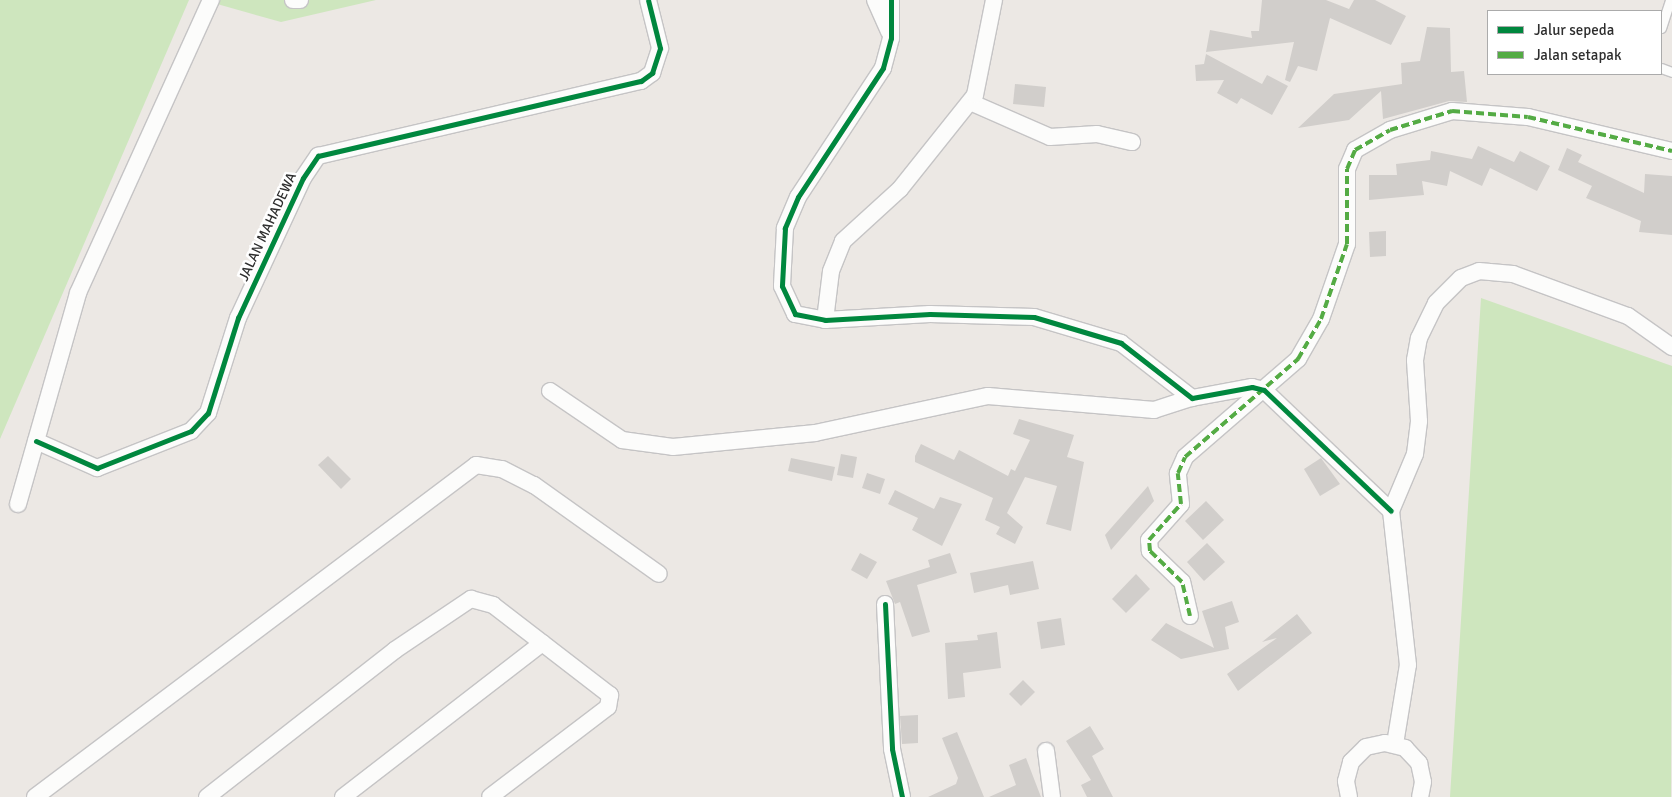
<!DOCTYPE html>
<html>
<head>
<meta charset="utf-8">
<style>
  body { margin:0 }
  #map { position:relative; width:1672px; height:797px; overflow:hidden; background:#ece8e4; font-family:Signika,sans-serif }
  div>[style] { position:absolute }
  .green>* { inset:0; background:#cee6be }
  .building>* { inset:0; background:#d1cecb }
  .roads { filter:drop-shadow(1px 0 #c5c4c5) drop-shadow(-1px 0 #c5c4c5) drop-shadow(0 1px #c5c4c5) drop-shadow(0 -1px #c5c4c5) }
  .lane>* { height:9px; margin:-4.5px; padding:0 4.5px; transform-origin:4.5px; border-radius:4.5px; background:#fcfcfb }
  .street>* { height:16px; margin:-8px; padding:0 8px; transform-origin:8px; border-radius:8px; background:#fcfcfb }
  .quiet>* { height:4px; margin-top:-2px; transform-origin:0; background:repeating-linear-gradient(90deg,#54ab44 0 8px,transparent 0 12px) }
  .cycleway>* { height:5px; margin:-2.5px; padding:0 2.5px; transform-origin:2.5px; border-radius:2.5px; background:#00873e }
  span { translate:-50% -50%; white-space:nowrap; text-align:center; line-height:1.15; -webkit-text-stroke:5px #fff; paint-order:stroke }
  .street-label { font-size:14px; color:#2e2e2e }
  .legend { position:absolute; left:1487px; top:10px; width:175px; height:65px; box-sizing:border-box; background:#fff; border:1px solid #ababab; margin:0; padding:6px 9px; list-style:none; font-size:15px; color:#2e2e2e }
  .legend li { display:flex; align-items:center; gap:10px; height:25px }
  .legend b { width:25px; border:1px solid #ababab }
</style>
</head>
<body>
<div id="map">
  <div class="green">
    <i style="clip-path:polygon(0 0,189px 0,0 439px)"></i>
    <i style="clip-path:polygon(203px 0,376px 0,281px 22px)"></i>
    <i style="clip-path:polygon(1481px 298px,1672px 366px,1671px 797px,1450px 797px)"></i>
  </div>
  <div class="building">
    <i style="clip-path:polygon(1262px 0,1326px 0,1349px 9px,1354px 0,1375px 0,1406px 16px,1391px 45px,1330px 18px,1317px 71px,1298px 66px,1290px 82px,1285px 80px,1294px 42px,1206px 52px,1210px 30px,1252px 38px,1251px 31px,1259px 31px)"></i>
    <i style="clip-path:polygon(1427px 27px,1450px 28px,1451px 72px,1464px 71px,1467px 102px,1449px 101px,1383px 119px,1381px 91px,1349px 120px,1298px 128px,1334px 94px,1402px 84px,1401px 63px,1420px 61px)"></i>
    <i style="clip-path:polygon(1206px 54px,1262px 84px,1267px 75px,1288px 86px,1272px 115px,1241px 98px,1237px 104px,1217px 93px,1224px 80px,1196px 81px,1195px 65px,1204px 64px)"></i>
    <i style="clip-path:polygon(1015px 84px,1046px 87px,1044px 107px,1013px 104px)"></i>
    <i style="clip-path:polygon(1478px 146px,1514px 162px,1520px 151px,1550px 166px,1537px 191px,1490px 168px,1482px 186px,1450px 171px,1447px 186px,1422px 181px,1424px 195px,1369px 200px,1369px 175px,1397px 175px,1396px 164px,1430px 160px,1431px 151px,1472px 159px)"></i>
    <i style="clip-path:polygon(1567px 148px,1582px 155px,1578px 162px,1644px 193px,1645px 174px,1672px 176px,1672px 235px,1639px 232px,1641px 221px,1586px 198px,1592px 186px,1558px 170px)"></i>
    <i style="clip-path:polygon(1386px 231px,1386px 256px,1370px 257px,1369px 232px)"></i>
    <i style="clip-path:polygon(1019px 419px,1074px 435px,1067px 457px,1084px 462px,1071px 531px,1046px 524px,1057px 486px,1025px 477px,1007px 513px,1023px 527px,1015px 544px,996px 534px,1000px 527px,985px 520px,993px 498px,915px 462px,915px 456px,921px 444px,954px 460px,959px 450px,1008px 476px,1011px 469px,1015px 471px,1030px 440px,1013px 434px)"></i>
    <i style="clip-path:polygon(841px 454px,857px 457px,853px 478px,837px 475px)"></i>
    <i style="clip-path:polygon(328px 456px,351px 479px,341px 489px,318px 465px)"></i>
    <i style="clip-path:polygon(791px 458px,835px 467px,832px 481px,788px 471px)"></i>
    <i style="clip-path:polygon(1321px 458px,1340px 484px,1320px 496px,1304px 469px)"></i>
    <i style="clip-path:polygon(867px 473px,885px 479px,880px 494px,862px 488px)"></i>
    <i style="clip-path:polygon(1148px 486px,1154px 501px,1111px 550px,1105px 535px)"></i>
    <i style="clip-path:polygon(895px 490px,934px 509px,940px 497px,962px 504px,942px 546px,912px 530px,918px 518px,888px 504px)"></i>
    <i style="clip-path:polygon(1206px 501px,1224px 520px,1203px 540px,1185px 521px)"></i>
    <i style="clip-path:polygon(1207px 543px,1225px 562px,1204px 581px,1187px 562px)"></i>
    <i style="clip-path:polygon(860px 553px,877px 562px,867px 579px,851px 570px)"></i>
    <i style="clip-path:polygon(950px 553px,957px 573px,917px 585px,930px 632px,912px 637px,900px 602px,895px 604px,886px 581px,930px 567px,928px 560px)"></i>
    <i style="clip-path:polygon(1033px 561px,1039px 589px,1010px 595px,1008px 585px,974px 593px,970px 573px)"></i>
    <i style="clip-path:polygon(1136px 574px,1150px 589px,1126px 613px,1112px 599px)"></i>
    <i style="clip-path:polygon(1232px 601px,1239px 622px,1225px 627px,1229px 649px,1181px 659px,1151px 640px,1166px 623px,1214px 648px,1202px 611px)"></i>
    <i style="clip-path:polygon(1297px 614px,1312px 633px,1238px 691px,1227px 674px,1277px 638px,1262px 642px)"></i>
    <i style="clip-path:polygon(1061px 618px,1065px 645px,1041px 649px,1037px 622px)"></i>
    <i style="clip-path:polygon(997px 632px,1001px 668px,963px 673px,965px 697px,948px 699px,945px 643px,978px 640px,977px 635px)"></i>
    <i style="clip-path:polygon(1023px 680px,1035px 692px,1021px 706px,1009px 694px)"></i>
    <i style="clip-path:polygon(918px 715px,918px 743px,902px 744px,900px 716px)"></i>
    <i style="clip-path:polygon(1090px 726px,1104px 749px,1092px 756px,1113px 797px,1087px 797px,1081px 785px,1091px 780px,1066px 741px)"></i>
    <i style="clip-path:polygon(957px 732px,984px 797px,928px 797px,956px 784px,958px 778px,942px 738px)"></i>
    <i style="clip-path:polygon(1026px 758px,1041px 797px,989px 797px,1016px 785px,1009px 765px)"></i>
  </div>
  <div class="roads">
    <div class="lane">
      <i style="left:1661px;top:28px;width:29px;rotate:-72deg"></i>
      <i style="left:1661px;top:68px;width:12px;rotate:20deg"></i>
    </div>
    <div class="street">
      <i style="left:293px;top:0;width:7px"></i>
      <i style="left:875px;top:0;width:35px;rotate:66deg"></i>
      <i style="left:891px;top:0;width:38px;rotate:90deg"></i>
      <i style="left:891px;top:38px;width:31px;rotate:105deg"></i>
      <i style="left:883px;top:68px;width:154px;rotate:123.4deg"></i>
      <i style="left:798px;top:197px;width:34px;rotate:113deg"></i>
      <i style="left:785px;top:228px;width:58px;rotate:93deg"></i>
      <i style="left:782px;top:286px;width:31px;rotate:65deg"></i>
      <i style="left:795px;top:314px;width:31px;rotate:11deg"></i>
      <i style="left:825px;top:320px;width:105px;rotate:-3.3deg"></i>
      <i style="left:930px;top:314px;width:104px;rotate:1.7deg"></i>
      <i style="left:1034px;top:317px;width:91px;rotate:16.6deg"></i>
      <i style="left:1121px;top:343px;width:90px;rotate:37.8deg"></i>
      <i style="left:1192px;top:398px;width:61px;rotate:-10.4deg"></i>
      <i style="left:1252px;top:387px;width:12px;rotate:14deg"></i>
      <i style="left:1264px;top:390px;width:175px;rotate:43.6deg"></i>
      <i style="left:970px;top:102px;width:87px;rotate:23.6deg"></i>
      <i style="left:1050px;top:137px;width:47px;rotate:-3.7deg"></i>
      <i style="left:1097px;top:134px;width:36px;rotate:13deg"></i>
      <i style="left:825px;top:320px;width:49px;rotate:-83deg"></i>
      <i style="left:831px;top:271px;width:32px;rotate:-68deg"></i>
      <i style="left:843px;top:241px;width:77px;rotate:-42.4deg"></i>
      <i style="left:900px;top:189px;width:120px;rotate:-51.4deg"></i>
      <i style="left:975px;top:95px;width:97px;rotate:-78.7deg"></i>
      <i style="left:550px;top:391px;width:87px;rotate:34.2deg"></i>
      <i style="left:622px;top:440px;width:51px;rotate:7.8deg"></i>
      <i style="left:673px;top:447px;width:143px;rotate:-5.6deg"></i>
      <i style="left:815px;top:433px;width:177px;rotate:-12.1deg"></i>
      <i style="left:988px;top:396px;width:167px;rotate:4.8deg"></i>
      <i style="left:1154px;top:410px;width:40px;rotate:-18deg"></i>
      <i style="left:36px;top:441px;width:67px;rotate:23.9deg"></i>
      <i style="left:97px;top:468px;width:101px;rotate:-21.5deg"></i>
      <i style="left:191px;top:431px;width:25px;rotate:-47deg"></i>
      <i style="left:208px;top:413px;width:100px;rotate:-72.5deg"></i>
      <i style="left:238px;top:318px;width:154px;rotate:-65.1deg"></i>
      <i style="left:303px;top:178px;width:27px;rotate:-56deg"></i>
      <i style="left:318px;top:156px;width:332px;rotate:-13.1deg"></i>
      <i style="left:641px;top:81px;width:14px;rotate:-36deg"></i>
      <i style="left:652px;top:73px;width:26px;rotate:-72deg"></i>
      <i style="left:660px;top:48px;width:49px;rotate:-104deg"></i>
      <i style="left:18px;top:504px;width:219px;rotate:-74.1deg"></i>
      <i style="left:78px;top:293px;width:322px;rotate:-65.6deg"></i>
      <i style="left:885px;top:604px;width:145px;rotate:87.2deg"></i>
      <i style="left:892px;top:749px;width:49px;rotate:78.2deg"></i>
      <i style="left:1190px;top:616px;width:35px;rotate:-103deg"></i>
      <i style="left:1182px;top:582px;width:45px;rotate:-135.9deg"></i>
      <i style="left:1150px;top:551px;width:11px;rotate:-95deg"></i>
      <i style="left:1149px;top:540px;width:48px;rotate:-48.4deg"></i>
      <i style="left:1181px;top:504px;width:31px;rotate:-96deg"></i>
      <i style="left:1178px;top:473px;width:17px;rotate:-66deg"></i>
      <i style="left:1185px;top:457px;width:150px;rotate:-40.9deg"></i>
      <i style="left:1298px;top:359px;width:46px;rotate:-60.1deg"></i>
      <i style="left:1321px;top:319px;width:79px;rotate:-70.9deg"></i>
      <i style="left:1347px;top:244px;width:75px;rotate:-90deg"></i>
      <i style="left:1347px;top:169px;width:21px;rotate:-67deg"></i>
      <i style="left:1355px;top:150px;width:40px;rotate:-29.7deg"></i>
      <i style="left:1390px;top:130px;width:65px;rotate:-17deg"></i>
      <i style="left:1452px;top:111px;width:76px;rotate:4.5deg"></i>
      <i style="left:1528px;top:117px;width:148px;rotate:13.3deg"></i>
      <i style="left:1395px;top:744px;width:80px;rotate:-80.7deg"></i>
      <i style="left:1408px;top:665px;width:155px;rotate:-96.3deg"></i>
      <i style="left:1391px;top:511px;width:62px;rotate:-67.2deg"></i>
      <i style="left:1415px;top:454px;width:33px;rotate:-83deg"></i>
      <i style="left:1419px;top:421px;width:61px;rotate:-93.8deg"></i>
      <i style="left:1415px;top:360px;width:22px;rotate:-80deg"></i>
      <i style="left:1419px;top:338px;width:39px;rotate:-64deg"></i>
      <i style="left:1436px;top:303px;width:35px;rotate:-45deg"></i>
      <i style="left:1461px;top:278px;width:19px;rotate:-21deg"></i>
      <i style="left:1479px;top:271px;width:34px;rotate:5deg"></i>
      <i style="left:1513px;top:274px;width:122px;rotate:20.1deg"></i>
      <i style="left:1628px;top:316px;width:54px;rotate:35.2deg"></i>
      <i style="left:1046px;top:751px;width:46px;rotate:82.6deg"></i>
      <i style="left:35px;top:797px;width:552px;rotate:-36.97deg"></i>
      <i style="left:476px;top:465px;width:26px;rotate:9deg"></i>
      <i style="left:502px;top:469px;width:36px;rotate:27deg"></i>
      <i style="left:534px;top:485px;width:153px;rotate:35.5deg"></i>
      <i style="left:207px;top:797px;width:239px;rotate:-38deg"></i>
      <i style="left:395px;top:650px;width:92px;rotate:-33.9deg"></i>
      <i style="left:471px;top:599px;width:23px;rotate:15deg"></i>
      <i style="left:493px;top:605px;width:148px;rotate:37.6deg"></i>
      <i style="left:610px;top:695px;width:12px;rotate:99deg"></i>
      <i style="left:608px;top:707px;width:148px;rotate:142.7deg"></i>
      <i style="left:343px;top:797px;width:252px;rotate:-37.7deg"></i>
      <i style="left:1349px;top:797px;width:16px;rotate:-101deg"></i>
      <i style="left:1346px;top:781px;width:20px;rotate:-75deg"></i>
      <i style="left:1351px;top:762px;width:21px;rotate:-45deg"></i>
      <i style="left:1366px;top:747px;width:19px;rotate:-12deg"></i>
      <i style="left:1385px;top:743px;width:21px;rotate:14deg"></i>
      <i style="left:1405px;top:748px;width:21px;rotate:47deg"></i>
      <i style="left:1419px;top:763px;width:19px;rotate:78deg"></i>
      <i style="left:1423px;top:782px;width:15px;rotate:101deg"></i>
    </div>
  </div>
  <div class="quiet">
    <i style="left:1190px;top:616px;width:35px;rotate:-103deg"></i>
    <i style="left:1182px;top:582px;width:45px;rotate:-135.9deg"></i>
    <i style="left:1150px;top:551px;width:11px;rotate:-95deg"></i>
    <i style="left:1149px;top:540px;width:48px;rotate:-48.4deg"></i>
    <i style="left:1181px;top:504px;width:31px;rotate:-96deg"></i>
    <i style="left:1178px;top:473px;width:17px;rotate:-66deg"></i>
    <i style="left:1185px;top:457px;width:150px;rotate:-40.9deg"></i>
    <i style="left:1298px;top:359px;width:46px;rotate:-60.1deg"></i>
    <i style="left:1321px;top:319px;width:79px;rotate:-70.9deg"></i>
    <i style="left:1347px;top:244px;width:75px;rotate:-90deg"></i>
    <i style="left:1347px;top:169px;width:21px;rotate:-67deg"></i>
    <i style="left:1355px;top:150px;width:40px;rotate:-29.7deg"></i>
    <i style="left:1390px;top:130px;width:65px;rotate:-17deg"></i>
    <i style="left:1452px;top:111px;width:76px;rotate:4.5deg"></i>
    <i style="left:1528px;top:117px;width:148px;rotate:13.3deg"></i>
  </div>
  <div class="cycleway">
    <i style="left:891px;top:0;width:38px;rotate:90deg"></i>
    <i style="left:891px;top:38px;width:31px;rotate:105deg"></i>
    <i style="left:883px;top:68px;width:154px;rotate:123.4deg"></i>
    <i style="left:798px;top:197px;width:34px;rotate:113deg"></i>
    <i style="left:785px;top:228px;width:58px;rotate:93deg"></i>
    <i style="left:782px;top:286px;width:31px;rotate:65deg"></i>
    <i style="left:795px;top:314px;width:31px;rotate:11deg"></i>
    <i style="left:825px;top:320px;width:105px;rotate:-3.3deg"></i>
    <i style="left:930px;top:314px;width:104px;rotate:1.7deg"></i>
    <i style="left:1034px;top:317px;width:91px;rotate:16.6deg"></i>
    <i style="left:1121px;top:343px;width:90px;rotate:37.8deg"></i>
    <i style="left:1192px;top:398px;width:61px;rotate:-10.4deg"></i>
    <i style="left:1252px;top:387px;width:12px;rotate:14deg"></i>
    <i style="left:1264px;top:390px;width:175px;rotate:43.6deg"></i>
    <i style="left:36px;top:441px;width:67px;rotate:23.9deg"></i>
    <i style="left:97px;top:468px;width:101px;rotate:-21.5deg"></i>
    <i style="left:191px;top:431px;width:25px;rotate:-47deg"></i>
    <i style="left:208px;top:413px;width:100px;rotate:-72.5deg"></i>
    <i style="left:238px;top:318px;width:154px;rotate:-65.1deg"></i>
    <i style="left:303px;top:178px;width:27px;rotate:-56deg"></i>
    <i style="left:318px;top:156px;width:332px;rotate:-13.1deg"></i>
    <i style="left:641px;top:81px;width:14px;rotate:-36deg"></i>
    <i style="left:652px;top:73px;width:26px;rotate:-72deg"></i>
    <i style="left:660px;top:48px;width:49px;rotate:-104deg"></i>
    <i style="left:885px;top:604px;width:145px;rotate:87.2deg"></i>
    <i style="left:892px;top:749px;width:49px;rotate:78.2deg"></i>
  </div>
  <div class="street-label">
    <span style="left:268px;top:227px;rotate:-65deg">JALAN MAHADEWA</span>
  </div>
  <ul class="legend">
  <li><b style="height:6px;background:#00873e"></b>Jalur sepeda</li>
  <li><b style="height:6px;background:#54ab44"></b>Jalan setapak</li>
  </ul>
</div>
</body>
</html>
